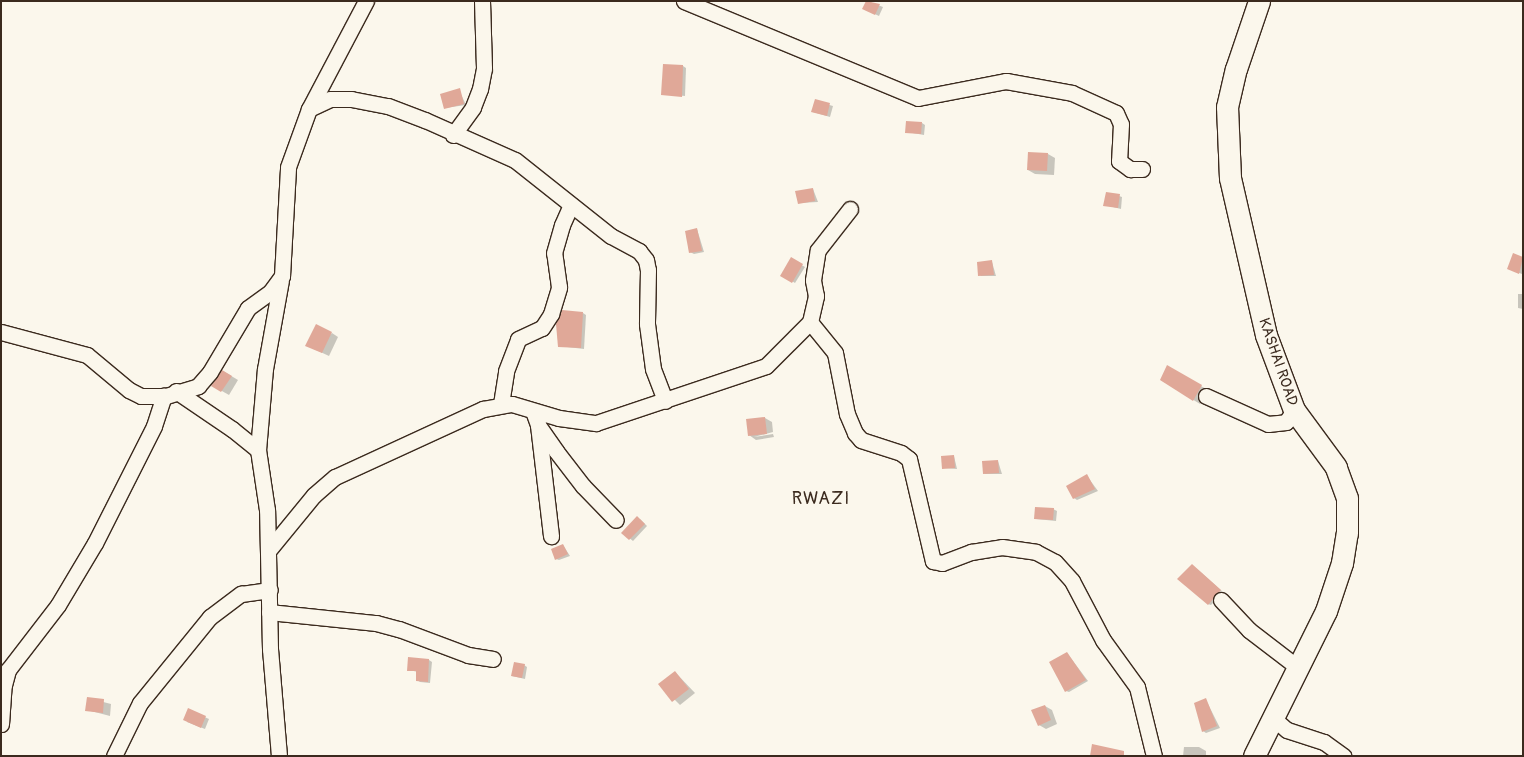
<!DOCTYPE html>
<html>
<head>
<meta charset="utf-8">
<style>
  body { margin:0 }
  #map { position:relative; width:1524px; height:757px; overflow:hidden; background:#fbf7ec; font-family:Pangolin,sans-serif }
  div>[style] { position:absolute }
  .shadow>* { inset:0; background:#0003 }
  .building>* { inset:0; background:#e0a898 }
  .roads { filter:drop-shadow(1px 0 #3b2a1e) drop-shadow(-1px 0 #3b2a1e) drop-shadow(0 1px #3b2a1e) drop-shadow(0 -1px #3b2a1e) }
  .street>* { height:15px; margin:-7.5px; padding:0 7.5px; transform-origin:7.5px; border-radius:7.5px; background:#fbf7ec }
  .secondary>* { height:21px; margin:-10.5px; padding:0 10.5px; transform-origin:10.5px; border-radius:10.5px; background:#fbf7ec }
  span { translate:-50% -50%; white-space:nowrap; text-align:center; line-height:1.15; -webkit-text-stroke:4px #fbf7ec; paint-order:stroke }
  .street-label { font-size:15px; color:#3b2a1e }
  .quarter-label { font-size:18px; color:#3b2a1e; letter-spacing:1px }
  .frame { position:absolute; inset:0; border:2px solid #3b2a1e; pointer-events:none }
</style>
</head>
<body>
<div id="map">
  <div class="shadow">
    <i style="clip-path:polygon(867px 1px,883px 7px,879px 16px,864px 9px)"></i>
    <i style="clip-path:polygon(683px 66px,686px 68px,685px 96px,664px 94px)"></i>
    <i style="clip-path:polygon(459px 90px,466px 105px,445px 108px)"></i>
    <i style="clip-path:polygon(815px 101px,833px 106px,830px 117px,813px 112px)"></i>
    <i style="clip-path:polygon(922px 123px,925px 125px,924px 135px,907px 132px)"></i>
    <i style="clip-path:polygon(1048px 154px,1055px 158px,1054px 175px,1035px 174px,1028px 170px)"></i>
    <i style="clip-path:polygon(813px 189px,818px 202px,799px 203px)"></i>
    <i style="clip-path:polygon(1119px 196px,1122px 197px,1121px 209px,1105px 205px)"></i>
    <i style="clip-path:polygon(697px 229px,704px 252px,694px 254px,690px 252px)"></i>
    <i style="clip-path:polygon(1514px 255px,1523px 259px,1522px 274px,1511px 270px)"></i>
    <i style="clip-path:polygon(791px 259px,805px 267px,795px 283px,782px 275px)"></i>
    <i style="clip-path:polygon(992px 262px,996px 276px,980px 276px)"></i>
    <i style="clip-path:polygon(1518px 294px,1523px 294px,1523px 309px,1518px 308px)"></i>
    <i style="clip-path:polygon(583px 313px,586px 315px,584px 349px,559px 346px)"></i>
    <i style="clip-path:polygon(332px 333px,338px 337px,329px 356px,314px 349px)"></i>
    <i style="clip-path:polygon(1167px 367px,1208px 390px,1200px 404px,1161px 380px)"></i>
    <i style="clip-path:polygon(223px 371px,238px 380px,229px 395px,213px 386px)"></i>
    <i style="clip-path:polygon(765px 418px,772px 422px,773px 432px,754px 437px,773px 434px,774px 437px,756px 440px,749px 435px)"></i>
    <i style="clip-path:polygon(954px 456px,957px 469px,944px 468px)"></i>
    <i style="clip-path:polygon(998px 461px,1002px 474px,984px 474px)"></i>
    <i style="clip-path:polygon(1087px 476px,1098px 491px,1077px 500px,1074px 498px)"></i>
    <i style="clip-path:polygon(1053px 509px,1057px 511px,1056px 521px,1036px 519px)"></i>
    <i style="clip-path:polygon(640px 519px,647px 526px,633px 541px,623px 533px)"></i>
    <i style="clip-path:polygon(563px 545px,570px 556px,559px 560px,556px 559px)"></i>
    <i style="clip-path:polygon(1196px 568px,1223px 592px,1211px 605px,1208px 604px)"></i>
    <i style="clip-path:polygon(1067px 653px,1088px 681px,1069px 692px,1066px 691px)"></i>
    <i style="clip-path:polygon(429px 660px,432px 662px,430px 683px,420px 682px,417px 680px,418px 672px,409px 670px)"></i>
    <i style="clip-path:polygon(524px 665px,527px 667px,525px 679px,512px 676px)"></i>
    <i style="clip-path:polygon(675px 672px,695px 693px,680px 705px,660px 685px)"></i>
    <i style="clip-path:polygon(88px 698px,111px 704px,110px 716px,87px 710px)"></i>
    <i style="clip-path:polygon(1206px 700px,1220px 728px,1206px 733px,1203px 731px)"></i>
    <i style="clip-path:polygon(1045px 706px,1052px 710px,1057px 724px,1046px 729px,1039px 725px)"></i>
    <i style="clip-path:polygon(189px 710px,209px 719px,205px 729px,187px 722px)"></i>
    <i style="clip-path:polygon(1184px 747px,1199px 747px,1206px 751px,1206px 756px,1183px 756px)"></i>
  </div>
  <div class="building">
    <i style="clip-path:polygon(866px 1px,880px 4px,875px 15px,862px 9px)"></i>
    <i style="clip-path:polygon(663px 64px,683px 65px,682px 97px,661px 95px)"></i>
    <i style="clip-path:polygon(460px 88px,464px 104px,444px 109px,440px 94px)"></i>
    <i style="clip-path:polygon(815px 99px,830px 103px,827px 116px,811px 112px)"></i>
    <i style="clip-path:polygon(906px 121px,922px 122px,921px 134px,905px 133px)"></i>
    <i style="clip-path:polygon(1028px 152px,1048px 153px,1047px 171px,1027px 170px)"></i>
    <i style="clip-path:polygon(813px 188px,815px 201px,798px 204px,795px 191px)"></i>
    <i style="clip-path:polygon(1106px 192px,1120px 194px,1118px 208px,1103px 206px)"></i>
    <i style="clip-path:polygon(697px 228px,702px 251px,689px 253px,685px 231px)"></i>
    <i style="clip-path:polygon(1513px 253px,1523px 257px,1519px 274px,1507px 269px)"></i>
    <i style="clip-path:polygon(791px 257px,803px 264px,792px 283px,780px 276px)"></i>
    <i style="clip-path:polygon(992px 260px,994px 275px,978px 276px,977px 262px)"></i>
    <i style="clip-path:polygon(562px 310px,583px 312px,581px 348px,558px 347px,556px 324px)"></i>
    <i style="clip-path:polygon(316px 324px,332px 332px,322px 353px,305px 346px)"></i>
    <i style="clip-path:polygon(1167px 365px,1202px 385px,1193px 401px,1160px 380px)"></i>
    <i style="clip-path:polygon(222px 370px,232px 376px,221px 392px,211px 386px)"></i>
    <i style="clip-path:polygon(765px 417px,767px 434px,748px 436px,746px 419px)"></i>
    <i style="clip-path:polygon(954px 455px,955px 468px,942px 469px,941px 456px)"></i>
    <i style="clip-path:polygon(998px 460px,999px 473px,983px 474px,982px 461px)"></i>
    <i style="clip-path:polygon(1087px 474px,1095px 489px,1073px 499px,1066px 486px)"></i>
    <i style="clip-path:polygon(1035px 507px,1054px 508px,1053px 520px,1034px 519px)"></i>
    <i style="clip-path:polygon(637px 516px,645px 524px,629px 540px,621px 533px)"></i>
    <i style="clip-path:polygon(563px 544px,568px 554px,555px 560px,551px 549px)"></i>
    <i style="clip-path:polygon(1192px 564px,1221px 590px,1208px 605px,1177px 579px)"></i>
    <i style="clip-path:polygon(1067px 652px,1086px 680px,1065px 692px,1049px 662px)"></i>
    <i style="clip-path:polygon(408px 657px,429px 659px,428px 682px,416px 681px,416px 671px,407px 671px)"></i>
    <i style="clip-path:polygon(514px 662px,525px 664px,522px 678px,511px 676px)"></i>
    <i style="clip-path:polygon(675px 671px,689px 689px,672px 702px,658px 684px)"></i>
    <i style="clip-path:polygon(87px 697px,104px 699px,103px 713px,85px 711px)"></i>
    <i style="clip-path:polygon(1206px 698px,1217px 726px,1202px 732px,1194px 703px)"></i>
    <i style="clip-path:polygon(1045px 705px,1051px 720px,1038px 726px,1031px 710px)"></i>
    <i style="clip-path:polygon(188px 708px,206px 716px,201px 728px,183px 720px)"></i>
    <i style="clip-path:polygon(1092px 744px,1124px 751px,1124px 756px,1090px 756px)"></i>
  </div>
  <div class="roads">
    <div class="street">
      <i style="left:684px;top:1px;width:253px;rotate:22.5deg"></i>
      <i style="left:918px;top:98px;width:90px;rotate:-10.9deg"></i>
      <i style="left:1006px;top:81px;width:67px;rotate:10.3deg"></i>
      <i style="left:1072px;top:93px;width:48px;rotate:24.4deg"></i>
      <i style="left:1116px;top:113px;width:12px;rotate:66deg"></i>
      <i style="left:1121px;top:124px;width:37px;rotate:93deg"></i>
      <i style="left:1119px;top:161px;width:14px;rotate:36deg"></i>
      <i style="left:1130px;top:169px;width:12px"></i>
      <i style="left:309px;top:109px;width:23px;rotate:-25deg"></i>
      <i style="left:330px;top:99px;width:21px"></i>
      <i style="left:351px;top:99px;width:38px;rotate:11deg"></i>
      <i style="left:388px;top:106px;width:40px;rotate:21deg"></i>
      <i style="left:425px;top:120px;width:98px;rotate:24deg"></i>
      <i style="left:515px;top:160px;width:122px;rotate:38.4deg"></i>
      <i style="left:611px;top:236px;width:32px;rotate:28deg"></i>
      <i style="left:639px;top:251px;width:11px;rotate:52deg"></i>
      <i style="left:646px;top:260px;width:10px;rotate:79deg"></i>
      <i style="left:648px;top:270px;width:54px;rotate:91.1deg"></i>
      <i style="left:647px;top:324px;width:45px;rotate:82.4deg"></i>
      <i style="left:653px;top:369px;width:34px;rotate:69deg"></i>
      <i style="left:453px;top:135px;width:34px;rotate:-54deg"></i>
      <i style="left:473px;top:107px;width:19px;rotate:-69deg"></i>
      <i style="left:480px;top:89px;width:21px;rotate:-79deg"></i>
      <i style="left:484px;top:68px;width:67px;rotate:-91.7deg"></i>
      <i style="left:810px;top:322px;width:40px;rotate:51deg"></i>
      <i style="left:835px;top:353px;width:62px;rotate:78.9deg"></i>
      <i style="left:847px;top:414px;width:21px;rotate:67deg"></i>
      <i style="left:855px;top:433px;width:9px;rotate:49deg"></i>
      <i style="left:861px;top:440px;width:42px;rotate:18deg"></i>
      <i style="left:901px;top:453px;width:10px;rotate:37deg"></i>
      <i style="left:909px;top:459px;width:105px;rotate:76.8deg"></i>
      <i style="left:933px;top:561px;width:9px;rotate:13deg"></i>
      <i style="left:942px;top:563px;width:31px;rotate:-21deg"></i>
      <i style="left:971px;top:552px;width:31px;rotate:-9deg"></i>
      <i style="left:1002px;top:547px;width:34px;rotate:8deg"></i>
      <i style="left:1036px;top:552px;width:21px;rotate:28deg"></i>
      <i style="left:1055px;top:562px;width:25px;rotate:48deg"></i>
      <i style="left:1072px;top:581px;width:67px;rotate:62.3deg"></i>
      <i style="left:1103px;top:640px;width:58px;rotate:54.1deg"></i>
      <i style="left:1137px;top:687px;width:71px;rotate:76.2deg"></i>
      <i style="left:1px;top:332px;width:89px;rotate:15deg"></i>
      <i style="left:87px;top:355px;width:55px;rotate:39.8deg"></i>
      <i style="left:129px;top:390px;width:13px;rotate:27deg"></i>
      <i style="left:141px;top:396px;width:25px"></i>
      <i style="left:166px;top:396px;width:34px;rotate:-17deg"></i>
      <i style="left:198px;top:386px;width:18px;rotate:-49deg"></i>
      <i style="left:210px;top:372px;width:74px;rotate:-59.3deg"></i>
      <i style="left:248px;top:308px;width:29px;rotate:-36deg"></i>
      <i style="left:271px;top:291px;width:19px;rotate:-54deg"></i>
      <i style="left:282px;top:276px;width:109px;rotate:-86.8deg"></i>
      <i style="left:288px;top:167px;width:62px;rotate:-70.1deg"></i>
      <i style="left:309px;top:109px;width:122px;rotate:-62.2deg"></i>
      <i style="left:176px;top:391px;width:68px;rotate:34.2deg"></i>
      <i style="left:232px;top:429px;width:33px;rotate:39deg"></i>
      <i style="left:1206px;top:396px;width:68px;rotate:24.3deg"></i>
      <i style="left:1268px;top:424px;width:18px;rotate:-6deg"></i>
      <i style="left:1286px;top:422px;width:14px;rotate:-56deg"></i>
      <i style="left:501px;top:404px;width:33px;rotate:-81deg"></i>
      <i style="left:506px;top:371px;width:34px;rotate:-69deg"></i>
      <i style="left:518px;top:339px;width:26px;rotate:-25deg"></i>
      <i style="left:542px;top:328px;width:17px;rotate:-57deg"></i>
      <i style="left:551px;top:314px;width:28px;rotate:-73deg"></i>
      <i style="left:559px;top:287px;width:34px;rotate:-98deg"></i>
      <i style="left:554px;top:253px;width:29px;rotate:-74deg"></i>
      <i style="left:562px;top:225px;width:22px;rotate:-66deg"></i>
      <i style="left:533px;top:411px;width:15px;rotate:70deg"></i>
      <i style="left:538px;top:425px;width:32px;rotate:55deg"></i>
      <i style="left:556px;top:451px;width:44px;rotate:52.4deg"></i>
      <i style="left:583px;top:486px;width:47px;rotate:45.9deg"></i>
      <i style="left:538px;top:425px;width:112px;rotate:83.3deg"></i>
      <i style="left:268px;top:551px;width:72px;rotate:-50.6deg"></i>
      <i style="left:314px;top:495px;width:28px;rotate:-41deg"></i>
      <i style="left:335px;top:477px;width:163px;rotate:-24.7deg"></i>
      <i style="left:483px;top:409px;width:29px;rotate:-10deg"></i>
      <i style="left:512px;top:404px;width:49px;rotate:16.6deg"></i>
      <i style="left:559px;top:418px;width:37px;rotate:8deg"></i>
      <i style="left:596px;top:423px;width:179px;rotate:-18.5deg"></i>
      <i style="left:766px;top:366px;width:62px;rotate:-45deg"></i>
      <i style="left:810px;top:322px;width:27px;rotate:-77deg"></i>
      <i style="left:816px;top:296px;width:16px;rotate:-101deg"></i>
      <i style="left:813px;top:280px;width:30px;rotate:-81deg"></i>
      <i style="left:818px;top:250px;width:52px;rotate:-52deg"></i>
      <i style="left:1221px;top:600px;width:41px;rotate:47deg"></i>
      <i style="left:1249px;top:630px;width:59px;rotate:37.5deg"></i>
      <i style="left:269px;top:612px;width:108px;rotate:5.9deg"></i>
      <i style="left:376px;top:623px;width:24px;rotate:15deg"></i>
      <i style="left:399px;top:629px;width:74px;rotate:20.6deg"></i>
      <i style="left:468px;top:655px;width:25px;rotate:9deg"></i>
      <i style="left:1273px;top:718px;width:18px;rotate:41deg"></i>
      <i style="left:1287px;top:730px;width:39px;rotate:18deg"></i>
      <i style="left:1324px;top:742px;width:24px;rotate:36deg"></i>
      <i style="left:1px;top:724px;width:39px;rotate:-86deg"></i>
      <i style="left:4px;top:685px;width:16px;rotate:-75deg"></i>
      <i style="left:8px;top:670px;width:82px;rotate:-52.4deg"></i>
      <i style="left:58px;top:605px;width:72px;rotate:-59.2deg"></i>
      <i style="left:95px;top:543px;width:131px;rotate:-63.2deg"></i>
      <i style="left:154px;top:426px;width:32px;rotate:-72deg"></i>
      <i style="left:114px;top:756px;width:59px;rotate:-63.9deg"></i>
      <i style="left:140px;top:703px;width:111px;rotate:-50.9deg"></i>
      <i style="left:210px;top:617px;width:39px;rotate:-37deg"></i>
      <i style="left:241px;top:594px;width:29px;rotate:-8deg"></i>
      <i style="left:279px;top:756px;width:107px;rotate:-94.8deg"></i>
      <i style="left:270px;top:649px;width:139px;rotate:-91.2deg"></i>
      <i style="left:267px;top:510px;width:61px;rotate:-98.5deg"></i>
      <i style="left:258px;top:450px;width:81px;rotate:-85.1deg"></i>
      <i style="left:265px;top:369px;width:90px;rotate:-79.8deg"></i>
    </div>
    <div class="secondary">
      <i style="left:1254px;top:756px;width:162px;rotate:-63.6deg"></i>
      <i style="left:1326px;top:611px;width:51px;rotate:-71.6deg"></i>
      <i style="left:1342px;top:563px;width:30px;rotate:-81deg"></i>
      <i style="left:1347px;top:533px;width:35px;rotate:-90deg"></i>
      <i style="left:1347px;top:498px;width:33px;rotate:-110deg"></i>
      <i style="left:1336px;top:467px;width:71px;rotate:-126.4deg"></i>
      <i style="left:1294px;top:410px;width:80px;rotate:-110.5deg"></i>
      <i style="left:1266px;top:335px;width:161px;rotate:-102.9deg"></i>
      <i style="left:1230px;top:178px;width:71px;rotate:-92.4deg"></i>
      <i style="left:1227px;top:107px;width:39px;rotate:-77deg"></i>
      <i style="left:1236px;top:69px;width:72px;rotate:-71.3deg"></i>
    </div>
  </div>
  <div class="street-label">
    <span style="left:1278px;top:362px;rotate:71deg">KASHAI ROAD</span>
  </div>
  <div class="quarter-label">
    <span style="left:821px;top:499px">RWAZI</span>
  </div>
  <div class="frame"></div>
</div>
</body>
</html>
